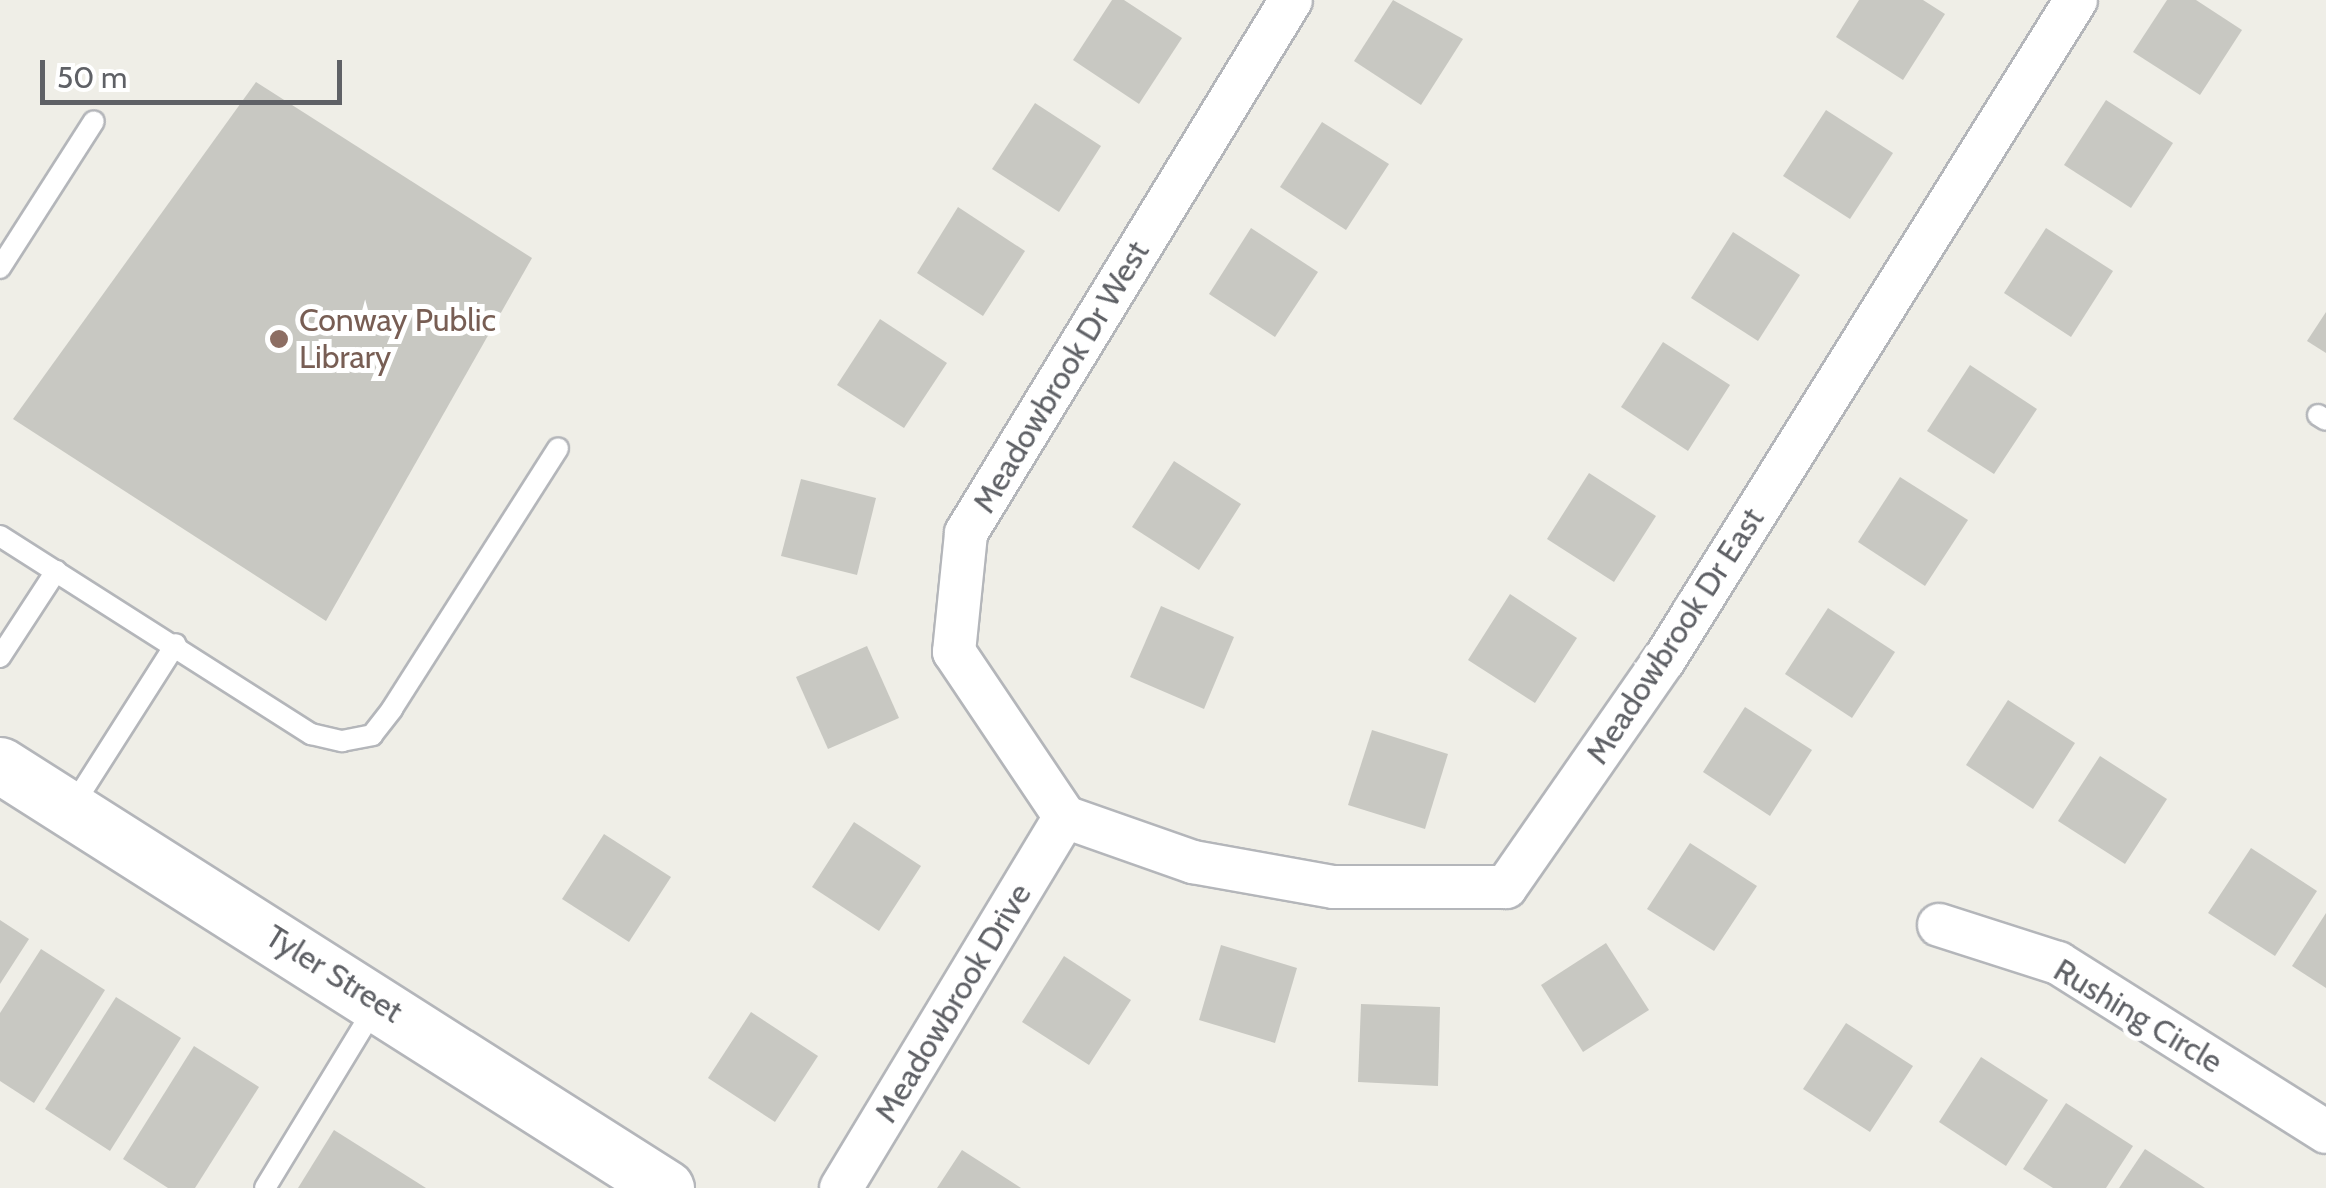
<!DOCTYPE html>
<html>
<head>
<meta charset="utf-8">
<style>
  body { margin:0 }
  #map { position:relative; width:2326px; height:1188px; overflow:hidden; background:#efeee7; font-family:Cabin,sans-serif }
  div>[style] { position:absolute }
  .building>* { inset:0; background:#c8c8c2 }
  .roads { filter:drop-shadow(2px 0 #b4b6ba) drop-shadow(-2px 0 #b4b6ba) drop-shadow(0 2px #b4b6ba) drop-shadow(0 -2px #b4b6ba) }
  .lane>* { height:20px; margin:-10px; padding:0 10px; transform-origin:10px; border-radius:10px; background:#fff }
  .street>* { height:42px; margin:-21px; padding:0 21px; transform-origin:21px; border-radius:21px; background:#fff }
  .secondary>* { height:55px; margin:-27.5px; padding:0 27.5px; transform-origin:27.5px; border-radius:27.5px; background:#fff }
  .dots>* { width:28px; height:28px; translate:-50% -50%; box-sizing:border-box; border:5px solid #fff; border-radius:50% }
  span { translate:-50% -50%; white-space:nowrap; text-align:center; line-height:1.15; -webkit-text-stroke:10px #fff; paint-order:stroke }
  .education-label { font-size:32px; color:#785e54 }
  .left { translate:0 -50%; text-align:left }
  .street-label { font-size:32px; color:#5f6166 }
  .scale { position:absolute; left:40px; top:60px; width:302px; height:45px; box-sizing:border-box; border:5px solid #5f6166; border-top:0; padding-left:12px; font-size:30px; line-height:35px; white-space:nowrap; color:#5f6166; -webkit-text-stroke:8px #fff; paint-order:stroke }
</style>
</head>
<body>
<div id="map">
  <div class="building">
    <i style="clip-path:polygon(1112px 0,1124px 0,1182px 38px,1139px 104px,1073px 60px)"></i>
    <i style="clip-path:polygon(1393px 0,1463px 39px,1421px 105px,1354px 61px)"></i>
    <i style="clip-path:polygon(1859px 0,1923px 0,1945px 14px,1903px 80px,1836px 37px)"></i>
    <i style="clip-path:polygon(2167px 0,2196px 0,2242px 30px,2200px 95px,2133px 52px)"></i>
    <i style="clip-path:polygon(256px 82px,532px 258px,326px 621px,13px 419px)"></i>
    <i style="clip-path:polygon(2106px 100px,2173px 143px,2131px 208px,2064px 165px)"></i>
    <i style="clip-path:polygon(1035px 103px,1101px 146px,1059px 212px,992px 169px)"></i>
    <i style="clip-path:polygon(1826px 110px,1893px 153px,1850px 219px,1783px 176px)"></i>
    <i style="clip-path:polygon(1322px 122px,1389px 164px,1346px 230px,1280px 187px)"></i>
    <i style="clip-path:polygon(958px 207px,1025px 251px,983px 316px,917px 273px)"></i>
    <i style="clip-path:polygon(1251px 228px,1318px 272px,1275px 337px,1209px 294px)"></i>
    <i style="clip-path:polygon(2046px 228px,2113px 271px,2071px 337px,2004px 293px)"></i>
    <i style="clip-path:polygon(1733px 232px,1800px 275px,1758px 341px,1691px 298px)"></i>
    <i style="clip-path:polygon(2326px 312px,2326px 353px,2307px 341px)"></i>
    <i style="clip-path:polygon(880px 319px,947px 363px,904px 428px,837px 385px)"></i>
    <i style="clip-path:polygon(1663px 342px,1730px 385px,1688px 451px,1621px 407px)"></i>
    <i style="clip-path:polygon(1970px 365px,2037px 409px,1994px 474px,1927px 431px)"></i>
    <i style="clip-path:polygon(1174px 461px,1241px 504px,1199px 570px,1132px 527px)"></i>
    <i style="clip-path:polygon(1589px 473px,1656px 516px,1614px 582px,1547px 539px)"></i>
    <i style="clip-path:polygon(1900px 477px,1968px 520px,1925px 586px,1858px 542px)"></i>
    <i style="clip-path:polygon(801px 479px,876px 498px,857px 575px,781px 556px)"></i>
    <i style="clip-path:polygon(1510px 594px,1577px 638px,1535px 703px,1468px 660px)"></i>
    <i style="clip-path:polygon(1161px 606px,1234px 637px,1204px 709px,1130px 677px)"></i>
    <i style="clip-path:polygon(1828px 608px,1895px 652px,1852px 718px,1785px 674px)"></i>
    <i style="clip-path:polygon(867px 646px,899px 718px,828px 749px,796px 677px)"></i>
    <i style="clip-path:polygon(2008px 700px,2075px 743px,2033px 809px,1966px 765px)"></i>
    <i style="clip-path:polygon(1745px 707px,1812px 750px,1770px 816px,1703px 772px)"></i>
    <i style="clip-path:polygon(1372px 730px,1448px 754px,1425px 829px,1348px 805px)"></i>
    <i style="clip-path:polygon(2100px 756px,2167px 799px,2125px 864px,2058px 821px)"></i>
    <i style="clip-path:polygon(854px 822px,921px 866px,879px 931px,812px 887px)"></i>
    <i style="clip-path:polygon(604px 834px,671px 877px,629px 942px,562px 899px)"></i>
    <i style="clip-path:polygon(1690px 843px,1757px 886px,1714px 951px,1647px 909px)"></i>
    <i style="clip-path:polygon(2251px 848px,2317px 891px,2275px 956px,2208px 913px)"></i>
    <i style="clip-path:polygon(2326px 913px,2326px 988px,2292px 966px)"></i>
    <i style="clip-path:polygon(0 920px,29px 939px,0 984px)"></i>
    <i style="clip-path:polygon(1606px 943px,1649px 1010px,1583px 1052px,1541px 985px)"></i>
    <i style="clip-path:polygon(1221px 945px,1297px 968px,1275px 1043px,1199px 1020px)"></i>
    <i style="clip-path:polygon(41px 949px,105px 990px,34px 1103px,0 1081px,0 1013px)"></i>
    <i style="clip-path:polygon(1064px 956px,1131px 1000px,1089px 1065px,1022px 1022px)"></i>
    <i style="clip-path:polygon(116px 997px,181px 1038px,110px 1151px,45px 1109px)"></i>
    <i style="clip-path:polygon(1361px 1004px,1440px 1007px,1438px 1086px,1358px 1082px)"></i>
    <i style="clip-path:polygon(751px 1012px,818px 1056px,775px 1122px,708px 1078px)"></i>
    <i style="clip-path:polygon(1846px 1023px,1913px 1066px,1870px 1132px,1803px 1089px)"></i>
    <i style="clip-path:polygon(194px 1046px,259px 1087px,195px 1188px,168px 1188px,123px 1159px)"></i>
    <i style="clip-path:polygon(1981px 1057px,2048px 1100px,2006px 1166px,1939px 1122px)"></i>
    <i style="clip-path:polygon(2066px 1103px,2133px 1146px,2106px 1188px,2053px 1188px,2023px 1169px)"></i>
    <i style="clip-path:polygon(334px 1130px,426px 1188px,298px 1188px)"></i>
    <i style="clip-path:polygon(2145px 1149px,2205px 1188px,2119px 1188px)"></i>
    <i style="clip-path:polygon(962px 1150px,1021px 1188px,937px 1188px)"></i>
  </div>
  <div class="roads">
    <div class="lane">
      <i style="left:0;top:268px;width:174px;rotate:-57.4deg"></i>
      <i style="left:2318px;top:415px;width:9px;rotate:32deg"></i>
      <i style="left:0;top:536px;width:369px;rotate:32.5deg"></i>
      <i style="left:311px;top:734px;width:32px;rotate:13deg"></i>
      <i style="left:342px;top:741px;width:31px;rotate:-11deg"></i>
      <i style="left:372px;top:735px;width:33px;rotate:-52deg"></i>
      <i style="left:392px;top:709px;width:309px;rotate:-57.5deg"></i>
      <i style="left:0;top:657px;width:103px;rotate:-56.9deg"></i>
      <i style="left:72px;top:807px;width:193px;rotate:-57.5deg"></i>
      <i style="left:265px;top:1188px;width:212px;rotate:-58.7deg"></i>
    </div>
    <div class="street">
      <i style="left:1065px;top:817px;width:136px;rotate:19.4deg"></i>
      <i style="left:1193px;top:862px;width:143px;rotate:10.1deg"></i>
      <i style="left:1334px;top:887px;width:172px"></i>
      <i style="left:1506px;top:887px;width:277px;rotate:-55.2deg"></i>
      <i style="left:1664px;top:660px;width:778px;rotate:-58.03deg"></i>
      <i style="left:1065px;top:817px;width:199px;rotate:-123.9deg"></i>
      <i style="left:954px;top:652px;width:120px;rotate:-84.2deg"></i>
      <i style="left:966px;top:533px;width:624px;rotate:-58.63deg"></i>
      <i style="left:1939px;top:925px;width:125px;rotate:17.7deg"></i>
      <i style="left:2058px;top:963px;width:317px;rotate:32.2deg"></i>
      <i style="left:841px;top:1188px;width:433px;rotate:-58.9deg"></i>
    </div>
    <div class="secondary">
      <i style="left:0;top:765px;width:789px;rotate:32.42deg"></i>
    </div>
  </div>
  <div class="dots">
    <i style="left:279px;top:339px;background:#8d6e63"></i>
  </div>
  <div class="education-label">
    <span class="left" style="left:299px;top:339px">Conway Public<br>Library</span>
  </div>
  <div class="street-label">
    <span style="left:1061px;top:377px;rotate:-59deg">Meadowbrook Dr West</span>
    <span style="left:1675px;top:636px;rotate:-57deg">Meadowbrook Dr East</span>
    <span style="left:334px;top:974px;rotate:32deg">Tyler Street</span>
    <span style="left:953px;top:1003px;rotate:-59deg">Meadowbrook Drive</span>
    <span style="left:2138px;top:1016px;rotate:31deg">Rushing Circle</span>
  </div>
  <div class="scale">50 m</div>
</div>
</body>
</html>
